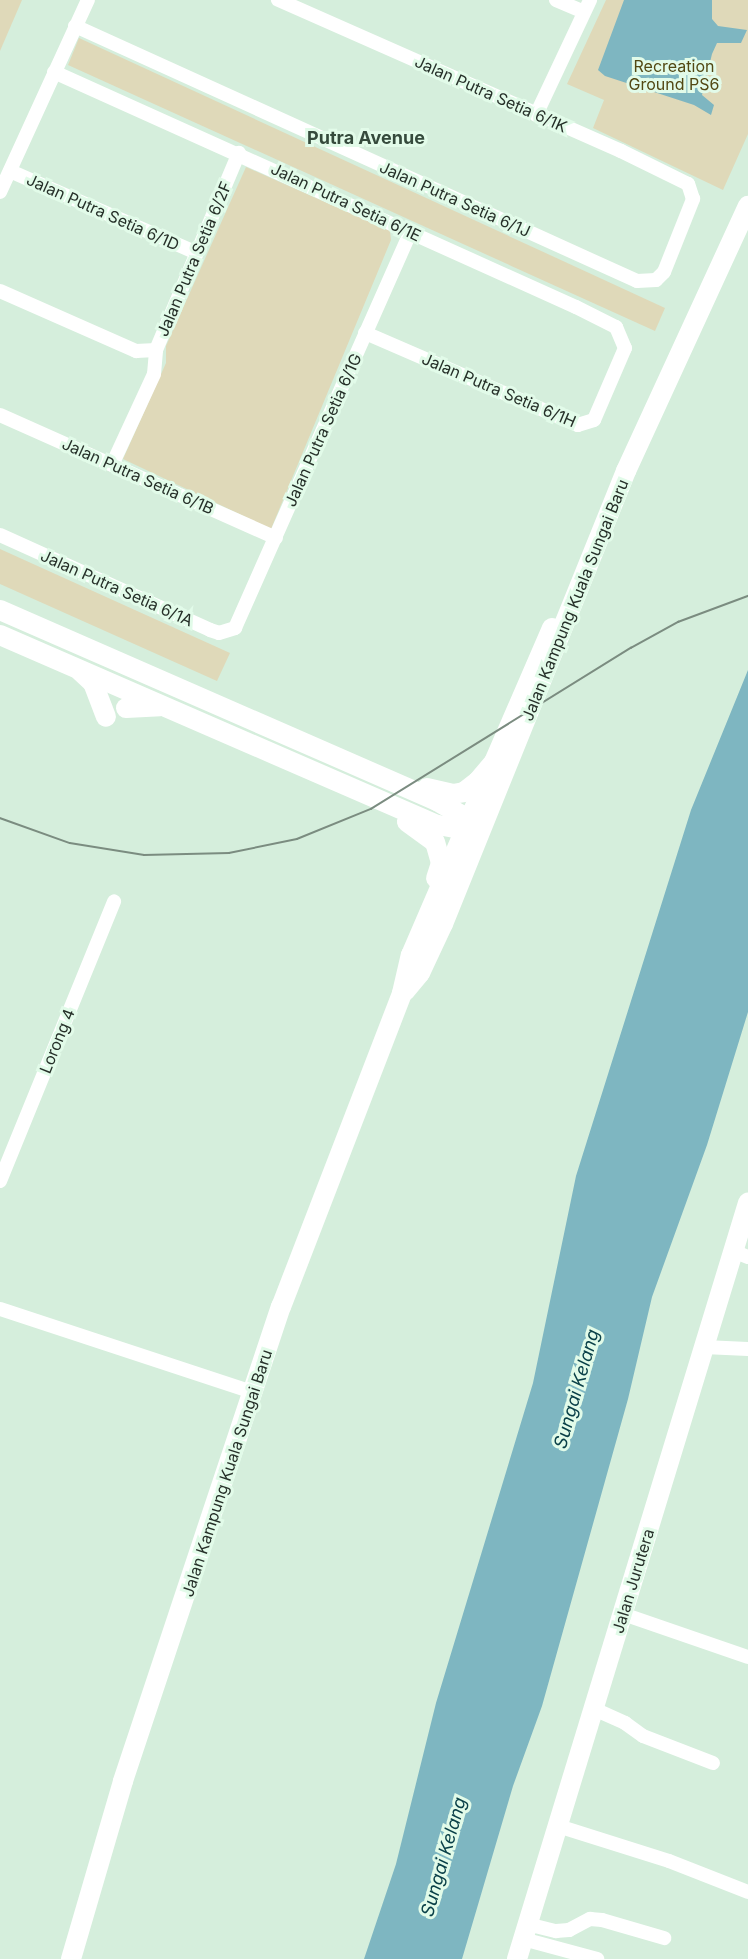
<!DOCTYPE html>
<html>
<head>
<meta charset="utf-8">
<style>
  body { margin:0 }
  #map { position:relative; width:748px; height:1959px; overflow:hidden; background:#d5eedc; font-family:Inter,sans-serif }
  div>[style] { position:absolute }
  .green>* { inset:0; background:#dfd9b9 }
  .water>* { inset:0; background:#7eb6c1 }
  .street>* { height:14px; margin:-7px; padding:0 7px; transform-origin:7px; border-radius:7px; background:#fff }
  .secondary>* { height:20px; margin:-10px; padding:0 10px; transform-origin:10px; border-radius:10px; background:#fff }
  .tram>* { height:1.5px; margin:-0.75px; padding:0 0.75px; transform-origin:0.75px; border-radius:0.75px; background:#7b8c80 }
  span { translate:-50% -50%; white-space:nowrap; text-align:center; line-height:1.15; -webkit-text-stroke:6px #e2fbe9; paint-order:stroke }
  .park-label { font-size:16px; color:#524813 }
  .street-label { font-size:16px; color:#263029 }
  .neighbourhood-label { font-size:18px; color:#354a3c; font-weight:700 }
  .water-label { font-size:18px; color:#0a4048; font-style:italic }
</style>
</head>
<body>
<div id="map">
  <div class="green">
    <i style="clip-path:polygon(0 0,22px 0,0 51px)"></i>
    <i style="clip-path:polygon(606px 0,748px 0,748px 134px,723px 190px,593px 128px,604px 100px,567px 84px)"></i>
    <i style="clip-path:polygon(79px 38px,665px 308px,655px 331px,68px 65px)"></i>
    <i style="clip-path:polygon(246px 167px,390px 231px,391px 240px,271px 529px,123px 459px,166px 363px,166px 346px)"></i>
    <i style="clip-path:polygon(0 549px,230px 653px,217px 681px,0 584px)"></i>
  </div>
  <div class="water">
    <i style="clip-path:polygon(624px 0,712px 0,712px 19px,718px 26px,747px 30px,741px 43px,717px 43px,712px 54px,702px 95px,714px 105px,711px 115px,694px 105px,605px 76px,598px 70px)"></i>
    <i style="clip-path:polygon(748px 670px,748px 1012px,707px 1145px,652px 1297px,628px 1399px,542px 1706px,513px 1786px,462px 1959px,364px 1959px,396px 1864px,436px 1703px,533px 1383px,576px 1176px,691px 810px)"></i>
  </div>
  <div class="street">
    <i style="left:556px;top:0;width:30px;rotate:23deg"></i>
    <i style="left:75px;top:26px;width:617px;rotate:24.41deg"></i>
    <i style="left:637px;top:281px;width:19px;rotate:-3deg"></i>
    <i style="left:656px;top:280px;width:11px;rotate:-45deg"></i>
    <i style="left:664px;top:272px;width:79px;rotate:-68.3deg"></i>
    <i style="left:693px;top:199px;width:16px;rotate:-108deg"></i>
    <i style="left:688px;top:184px;width:75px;rotate:-153.8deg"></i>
    <i style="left:621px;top:151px;width:375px;rotate:-156.2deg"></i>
    <i style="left:54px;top:72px;width:572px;rotate:24.24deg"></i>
    <i style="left:576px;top:307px;width:45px;rotate:26.6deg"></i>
    <i style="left:616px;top:327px;width:23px;rotate:67deg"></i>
    <i style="left:625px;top:348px;width:78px;rotate:113.3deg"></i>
    <i style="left:594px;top:420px;width:17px;rotate:163deg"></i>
    <i style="left:578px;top:425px;width:232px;rotate:-156.6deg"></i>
    <i style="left:536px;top:115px;width:127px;rotate:-64.8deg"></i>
    <i style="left:10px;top:171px;width:204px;rotate:23.7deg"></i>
    <i style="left:0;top:192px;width:211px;rotate:-65.4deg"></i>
    <i style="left:0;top:291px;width:149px;rotate:23.8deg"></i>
    <i style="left:136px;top:351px;width:20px;rotate:-3deg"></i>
    <i style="left:0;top:415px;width:302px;rotate:24deg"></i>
    <i style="left:112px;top:465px;width:100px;rotate:-65.2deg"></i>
    <i style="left:154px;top:374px;width:24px;rotate:-85deg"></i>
    <i style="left:156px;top:350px;width:214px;rotate:-67.2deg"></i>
    <i style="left:0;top:535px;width:230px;rotate:24.3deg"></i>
    <i style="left:210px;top:630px;width:9px;rotate:18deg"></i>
    <i style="left:219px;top:633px;width:17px;rotate:-17deg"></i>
    <i style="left:235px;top:628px;width:434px;rotate:-66.1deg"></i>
    <i style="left:0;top:1181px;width:302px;rotate:-67.8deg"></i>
    <i style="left:733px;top:1251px;width:16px;rotate:22deg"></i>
    <i style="left:0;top:1309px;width:266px;rotate:18.2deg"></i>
    <i style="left:704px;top:1347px;width:44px;rotate:2.6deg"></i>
    <i style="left:623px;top:1614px;width:132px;rotate:19deg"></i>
    <i style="left:594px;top:1709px;width:34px;rotate:24deg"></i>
    <i style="left:625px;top:1723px;width:22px;rotate:36deg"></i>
    <i style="left:643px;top:1736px;width:75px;rotate:21.1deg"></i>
    <i style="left:558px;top:1826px;width:116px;rotate:17.5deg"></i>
    <i style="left:669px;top:1861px;width:85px;rotate:21.4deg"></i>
    <i style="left:527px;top:1924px;width:30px;rotate:14deg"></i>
    <i style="left:556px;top:1931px;width:13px;rotate:-4deg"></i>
    <i style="left:569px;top:1930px;width:24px;rotate:-28deg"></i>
    <i style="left:590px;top:1919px;width:12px;rotate:5deg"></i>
    <i style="left:602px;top:1920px;width:65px;rotate:16.2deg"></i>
    <i style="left:523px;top:1939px;width:77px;rotate:15.1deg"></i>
  </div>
  <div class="secondary">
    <i style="left:0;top:610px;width:477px;rotate:23.6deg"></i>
    <i style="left:437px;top:801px;width:28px;rotate:30deg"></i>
    <i style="left:461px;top:815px;width:20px;rotate:70deg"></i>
    <i style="left:0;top:635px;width:477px;rotate:23.5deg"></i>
    <i style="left:438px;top:825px;width:22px;rotate:10deg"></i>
    <i style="left:460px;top:829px;width:18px;rotate:-34deg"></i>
    <i style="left:80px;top:671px;width:18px;rotate:43deg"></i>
    <i style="left:93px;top:683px;width:36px;rotate:69deg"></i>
    <i style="left:126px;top:708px;width:34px;rotate:-3deg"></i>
    <i style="left:427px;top:788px;width:27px;rotate:13deg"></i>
    <i style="left:453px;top:794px;width:11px;rotate:-10deg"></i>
    <i style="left:464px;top:792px;width:18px;rotate:-38deg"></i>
    <i style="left:478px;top:781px;width:25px;rotate:-50deg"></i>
    <i style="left:494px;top:762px;width:146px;rotate:-66.6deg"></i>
    <i style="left:407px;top:822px;width:34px;rotate:36deg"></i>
    <i style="left:435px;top:842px;width:22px;rotate:74deg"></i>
    <i style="left:441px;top:863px;width:16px;rotate:108deg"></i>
    <i style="left:405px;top:991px;width:23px;rotate:-50deg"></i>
    <i style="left:420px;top:973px;width:54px;rotate:-64.9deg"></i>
    <i style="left:443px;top:924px;width:489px;rotate:-68deg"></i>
    <i style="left:626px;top:471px;width:292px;rotate:-65.3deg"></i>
    <i style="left:71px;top:1959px;width:185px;rotate:-73.7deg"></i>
    <i style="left:123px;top:1781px;width:500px;rotate:-71.6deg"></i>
    <i style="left:281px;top:1307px;width:337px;rotate:-68.9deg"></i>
    <i style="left:402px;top:993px;width:39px;rotate:-77deg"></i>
    <i style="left:411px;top:955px;width:210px;rotate:-66.7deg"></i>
    <i style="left:517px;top:1959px;width:791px;rotate:-73.01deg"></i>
  </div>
  <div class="tram">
    <i style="left:0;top:818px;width:74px;rotate:19.7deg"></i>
    <i style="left:70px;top:843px;width:75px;rotate:9.2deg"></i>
    <i style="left:144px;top:855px;width:85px;rotate:-1.3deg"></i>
    <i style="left:229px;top:853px;width:69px;rotate:-11.6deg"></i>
    <i style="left:297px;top:839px;width:80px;rotate:-22.1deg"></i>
    <i style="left:371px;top:809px;width:306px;rotate:-31.8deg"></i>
    <i style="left:631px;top:648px;width:54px;rotate:-29deg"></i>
    <i style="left:678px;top:622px;width:75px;rotate:-20.4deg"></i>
  </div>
  <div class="park-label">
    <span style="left:674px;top:75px">Recreation<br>Ground PS6</span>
  </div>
  <div class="street-label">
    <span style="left:491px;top:94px;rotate:24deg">Jalan Putra Setia 6/1K</span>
    <span style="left:455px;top:199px;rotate:24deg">Jalan Putra Setia 6/1J</span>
    <span style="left:346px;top:202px;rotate:25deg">Jalan Putra Setia 6/1E</span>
    <span style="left:103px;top:212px;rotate:24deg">Jalan Putra Setia 6/1D</span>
    <span style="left:194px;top:259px;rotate:-67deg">Jalan Putra Setia 6/2F</span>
    <span style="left:499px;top:390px;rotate:23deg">Jalan Putra Setia 6/1H</span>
    <span style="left:323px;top:430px;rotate:-66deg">Jalan Putra Setia 6/1G</span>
    <span style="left:138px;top:476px;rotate:24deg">Jalan Putra Setia 6/1B</span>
    <span style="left:117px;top:588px;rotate:24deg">Jalan Putra Setia 6/1A</span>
    <span style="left:575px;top:600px;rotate:-68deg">Jalan Kampung Kuala Sungai Baru</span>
    <span style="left:57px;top:1041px;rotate:-68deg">Lorong 4</span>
    <span style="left:227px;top:1473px;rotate:-72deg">Jalan Kampung Kuala Sungai Baru</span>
    <span style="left:633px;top:1581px;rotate:-73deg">Jalan Jurutera</span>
  </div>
  <div class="neighbourhood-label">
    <span style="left:366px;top:138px">Putra Avenue</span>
  </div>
  <div class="water-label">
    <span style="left:577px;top:1389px;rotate:-74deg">Sungai Kelang</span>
    <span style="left:444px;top:1857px;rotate:-74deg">Sungai Kelang</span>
  </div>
</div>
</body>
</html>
